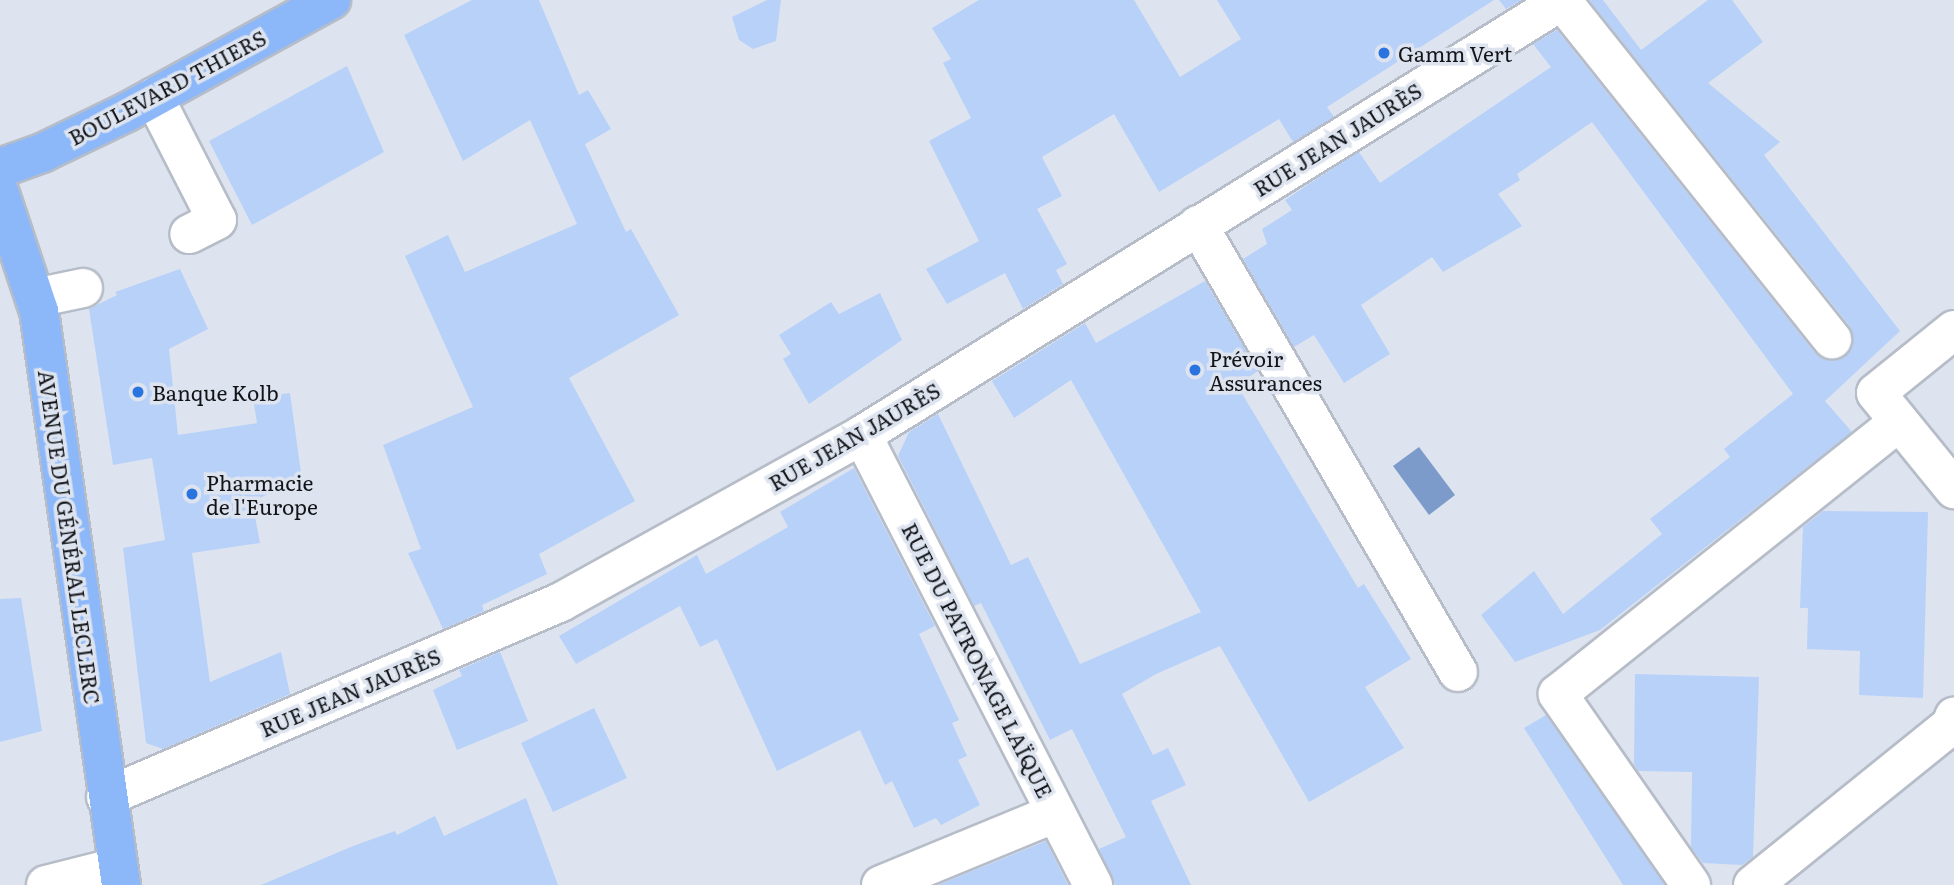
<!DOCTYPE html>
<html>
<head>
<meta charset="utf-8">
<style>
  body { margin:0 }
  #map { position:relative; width:1954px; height:885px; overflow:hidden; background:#dde4ef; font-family:Literata,serif }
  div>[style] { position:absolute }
  .water>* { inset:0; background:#7d9bca }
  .building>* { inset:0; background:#b8d1f9 }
  .roads { filter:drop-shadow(2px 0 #b6bdc8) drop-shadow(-2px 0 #b6bdc8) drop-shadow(0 2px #b6bdc8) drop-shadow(0 -2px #b6bdc8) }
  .minor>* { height:38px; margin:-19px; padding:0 19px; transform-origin:19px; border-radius:19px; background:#fff }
  .major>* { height:38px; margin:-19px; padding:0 19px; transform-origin:19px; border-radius:19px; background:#8cb8fa }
  .dots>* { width:19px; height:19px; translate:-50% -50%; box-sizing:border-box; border:4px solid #dde4ef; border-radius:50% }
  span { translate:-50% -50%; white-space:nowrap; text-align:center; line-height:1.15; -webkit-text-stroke:7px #dde4ef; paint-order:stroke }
  .poi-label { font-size:21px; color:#121418 }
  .left { translate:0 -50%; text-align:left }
  .street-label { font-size:21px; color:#121418 }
</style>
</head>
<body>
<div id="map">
  <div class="water">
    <i style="clip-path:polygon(1419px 447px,1455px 495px,1429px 515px,1393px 466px)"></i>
  </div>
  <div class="building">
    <i style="clip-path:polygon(472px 0,539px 0,579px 95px,588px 90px,611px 129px,585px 144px,626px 232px,631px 229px,679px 315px,569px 378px,635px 501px,539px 554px,547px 574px,482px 605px,484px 611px,443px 629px,408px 553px,421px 549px,383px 445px,473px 407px,405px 256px,448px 235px,465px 272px,577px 224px,530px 120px,463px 161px,404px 35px)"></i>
    <i style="clip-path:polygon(767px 0,781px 0,776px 41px,753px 49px,739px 40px,732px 17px)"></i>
    <i style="clip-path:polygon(979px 0,1134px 0,1180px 77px,1241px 39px,1217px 0,1494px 0,1327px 107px,1334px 117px,1293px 142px,1279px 119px,1159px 192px,1114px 114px,1042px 157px,1062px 196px,1037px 209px,1067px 264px,1056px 270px,1063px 284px,1023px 309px,1005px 273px,947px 304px,926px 269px,979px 241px,929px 141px,971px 118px,943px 63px,951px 59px,932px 28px)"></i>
    <i style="clip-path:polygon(1499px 0,1522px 0,1506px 9px)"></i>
    <i style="clip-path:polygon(1589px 0,1603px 0,1641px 50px,1708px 0,1732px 0,1763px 42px,1708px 83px,1780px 142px,1764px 155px,1900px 331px,1825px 401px,1852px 432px,1600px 630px,1515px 662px,1481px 615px,1534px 571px,1563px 614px,1662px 534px,1650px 519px,1730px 457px,1724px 449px,1793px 394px,1592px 122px,1517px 174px,1520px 180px,1498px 194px,1522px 226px,1443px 272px,1432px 257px,1361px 305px,1390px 354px,1344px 383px,1314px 335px,1294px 347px,1243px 259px,1267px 244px,1262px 229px,1292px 210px,1285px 200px,1315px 180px,1359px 152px,1380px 183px,1551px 67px,1533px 44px,1557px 30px,1815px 353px,1825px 360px,1845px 356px,1853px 346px,1849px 325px)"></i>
    <i style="clip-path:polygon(347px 66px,384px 152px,252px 225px,209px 141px)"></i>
    <i style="clip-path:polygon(180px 269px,208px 329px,169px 349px,178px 435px,257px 423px,253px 398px,290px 393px,302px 480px,252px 501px,260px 543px,192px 553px,210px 682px,281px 652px,290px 694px,163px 749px,146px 743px,123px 548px,165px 540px,152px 458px,113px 465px,89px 309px,117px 295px,115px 292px)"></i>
    <i style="clip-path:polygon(1205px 281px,1258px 371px,1237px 385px,1358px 588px,1364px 584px,1411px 659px,1365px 687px,1404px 748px,1309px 802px,1220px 646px,1156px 674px,1122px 694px,1153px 755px,1168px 748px,1186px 785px,1151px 801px,1191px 885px,1115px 885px,1099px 849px,1126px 837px,1072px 729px,1050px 740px,981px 603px,974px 606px,898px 456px,909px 432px,938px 414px,1011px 565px,1028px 557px,1080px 664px,1201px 612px,1071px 380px,1014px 418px,992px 381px,1085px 323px,1096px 343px)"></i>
    <i style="clip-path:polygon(880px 293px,902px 340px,809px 404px,783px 359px,791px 354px,779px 335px,831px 302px,839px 314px)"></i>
    <i style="clip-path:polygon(854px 468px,935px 626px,919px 634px,959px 720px,952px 723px,967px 756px,958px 760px,980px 805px,941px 825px,936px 818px,914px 828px,892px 781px,885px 785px,860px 730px,777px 771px,717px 639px,700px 647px,680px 606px,576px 664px,559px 636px,697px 555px,706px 574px,788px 527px,780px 512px)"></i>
    <i style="clip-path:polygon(1823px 511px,1928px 512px,1923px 698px,1859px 695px,1860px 651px,1807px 649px,1808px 608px,1800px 608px,1803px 527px)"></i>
    <i style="clip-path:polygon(21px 598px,42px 731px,0 742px,0 599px)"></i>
    <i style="clip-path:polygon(500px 652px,528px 721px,457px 750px,433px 690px,462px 676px,459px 670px)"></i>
    <i style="clip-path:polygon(1635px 674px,1759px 677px,1753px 857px,1742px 865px,1703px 863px,1691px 847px,1692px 772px,1638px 771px,1634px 764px)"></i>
    <i style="clip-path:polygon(594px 708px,627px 778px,553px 812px,521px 743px)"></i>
    <i style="clip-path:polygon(1546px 715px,1662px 881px,1664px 885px,1623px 885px,1524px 728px)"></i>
    <i style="clip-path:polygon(526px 798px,558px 885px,261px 885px,353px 846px,395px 831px,397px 835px,435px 816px,444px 836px)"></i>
    <i style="clip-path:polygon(1046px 841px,1068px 885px,938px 885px)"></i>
  </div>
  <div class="roads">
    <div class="minor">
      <i style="left:1562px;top:1px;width:433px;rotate:51.4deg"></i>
      <i style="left:154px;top:97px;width:138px;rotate:62.9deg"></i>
      <i style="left:217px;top:220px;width:31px;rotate:153deg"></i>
      <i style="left:1198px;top:225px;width:517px;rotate:59.82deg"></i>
      <i style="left:35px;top:298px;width:49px;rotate:-11.8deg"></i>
      <i style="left:1954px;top:330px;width:100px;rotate:141.1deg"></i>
      <i style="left:1876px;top:393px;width:124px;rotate:50.9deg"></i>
      <i style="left:862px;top:435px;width:506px;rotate:62.83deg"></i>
      <i style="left:106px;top:797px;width:495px;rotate:-23.2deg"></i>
      <i style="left:561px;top:602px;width:344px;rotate:-29deg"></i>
      <i style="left:862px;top:435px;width:825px;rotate:-31.82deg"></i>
      <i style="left:46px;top:885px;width:73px;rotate:-14.2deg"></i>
      <i style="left:881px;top:885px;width:189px;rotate:-22.4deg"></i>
      <i style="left:1691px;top:885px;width:233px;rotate:-124.9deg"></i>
      <i style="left:1558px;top:694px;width:436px;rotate:-38.6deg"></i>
      <i style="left:1753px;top:885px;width:255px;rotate:-38.9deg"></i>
      <i style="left:1951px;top:725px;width:9px;rotate:-69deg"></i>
    </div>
    <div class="major">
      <i style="left:0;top:168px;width:45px;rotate:-19.7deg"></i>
      <i style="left:42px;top:153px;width:94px;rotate:-25.8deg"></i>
      <i style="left:127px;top:112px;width:233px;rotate:-28.8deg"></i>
      <i style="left:0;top:194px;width:123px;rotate:71.6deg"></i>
      <i style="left:39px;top:311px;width:580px;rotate:81.87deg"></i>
    </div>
  </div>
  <div class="dots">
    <i style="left:1384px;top:53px;background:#2b74e0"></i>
    <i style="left:1195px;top:370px;background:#2b74e0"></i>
    <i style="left:138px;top:392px;background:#2b74e0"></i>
    <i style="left:192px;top:494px;background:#2b74e0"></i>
  </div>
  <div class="poi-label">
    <span class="left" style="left:1398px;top:53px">Gamm Vert</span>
    <span class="left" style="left:1209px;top:370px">Prévoir<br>Assurances</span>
    <span class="left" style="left:152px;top:392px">Banque Kolb</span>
    <span class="left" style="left:206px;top:494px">Pharmacie<br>de l'Europe</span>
  </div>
  <div class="street-label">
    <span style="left:167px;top:87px;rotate:-28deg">BOULEVARD THIERS</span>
    <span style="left:1337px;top:139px;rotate:-32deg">RUE JEAN JAURÈS</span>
    <span style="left:854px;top:436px;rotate:-30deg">RUE JEAN JAURÈS</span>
    <span style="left:70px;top:537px;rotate:82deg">AVENUE DU GÉNÉRAL LECLERC</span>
    <span style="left:978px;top:660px;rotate:63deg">RUE DU PATRONAGE LAÏQUE</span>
    <span style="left:350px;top:692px;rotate:-23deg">RUE JEAN JAURÈS</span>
  </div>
</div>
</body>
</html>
